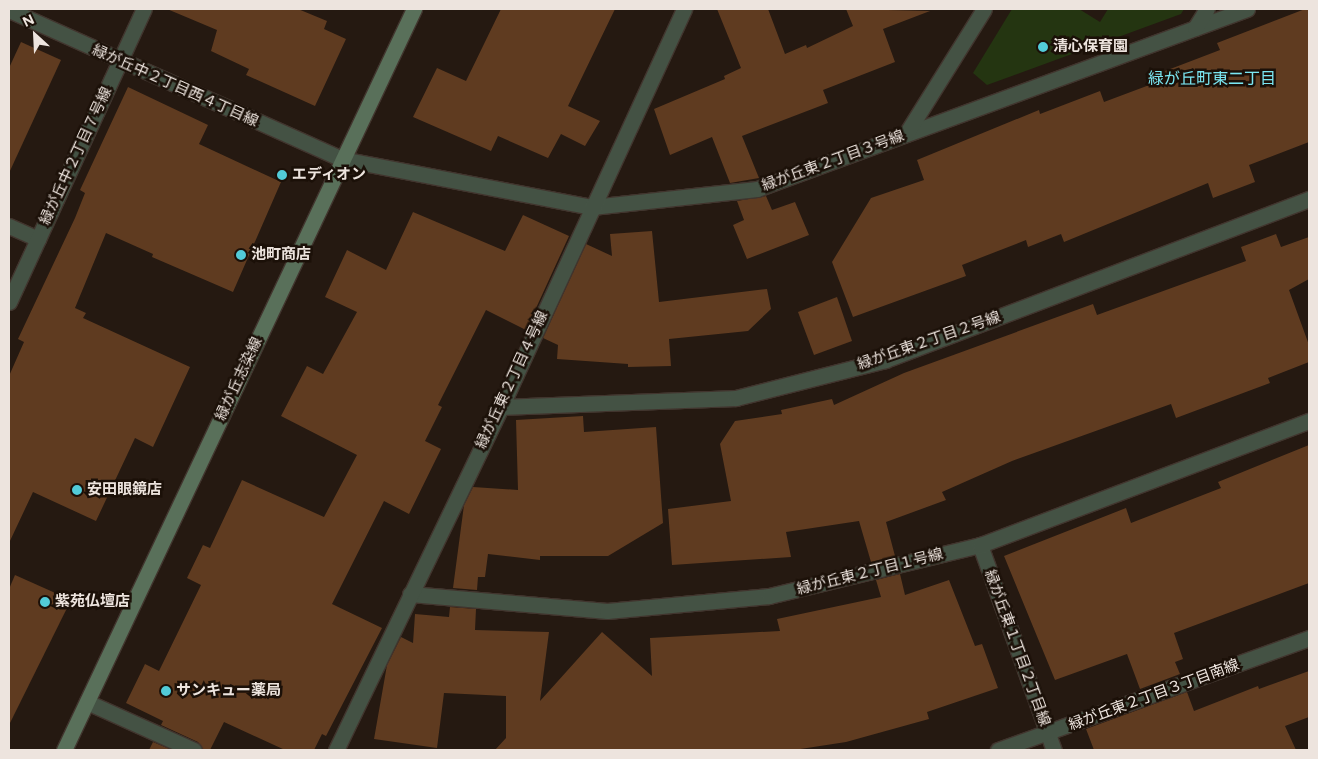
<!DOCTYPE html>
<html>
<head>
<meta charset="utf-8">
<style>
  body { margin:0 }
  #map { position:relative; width:1318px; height:759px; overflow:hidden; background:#251911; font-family:Figtree,"Noto Sans JP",sans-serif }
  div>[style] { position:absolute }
  .green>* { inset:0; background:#243511 }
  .building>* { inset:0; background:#5f3b20 }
  .roads { filter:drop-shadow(1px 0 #41352e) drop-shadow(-1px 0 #41352e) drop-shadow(0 1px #41352e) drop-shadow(0 -1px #41352e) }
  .street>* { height:15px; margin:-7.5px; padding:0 7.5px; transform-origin:7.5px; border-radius:7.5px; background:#445244 }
  .secondary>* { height:15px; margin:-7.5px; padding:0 7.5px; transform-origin:7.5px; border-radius:7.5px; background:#59705a }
  .dots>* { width:14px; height:14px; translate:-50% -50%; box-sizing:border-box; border:2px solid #1b1008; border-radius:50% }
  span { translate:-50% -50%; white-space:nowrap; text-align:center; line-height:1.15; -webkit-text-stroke:5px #1b1008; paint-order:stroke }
  .poi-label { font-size:15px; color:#ede4de; font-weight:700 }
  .left { translate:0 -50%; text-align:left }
  .street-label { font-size:15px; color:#ede4de }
  .neighbourhood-label { font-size:16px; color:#7be6f2 }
  .frame { position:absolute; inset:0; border:10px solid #ede4de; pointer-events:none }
  .north { position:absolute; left:10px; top:10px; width:50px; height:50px; -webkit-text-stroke:4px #1b1008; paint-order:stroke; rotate:335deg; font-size:14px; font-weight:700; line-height:20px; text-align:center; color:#ede4de }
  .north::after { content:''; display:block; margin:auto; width:18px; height:22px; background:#ede4de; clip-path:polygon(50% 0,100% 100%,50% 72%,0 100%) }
</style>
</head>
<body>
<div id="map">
  <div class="green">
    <i style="clip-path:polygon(1012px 9px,1079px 9px,1100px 22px,1108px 9px,1184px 9px,1181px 14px,987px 85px,973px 73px)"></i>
  </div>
  <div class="building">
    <i style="clip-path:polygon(167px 9px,298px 9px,327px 21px,324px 29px,346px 39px,315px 106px,246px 75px,249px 69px,211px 51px,217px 30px)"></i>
    <i style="clip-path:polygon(501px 9px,615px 9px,568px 106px,600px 121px,585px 146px,561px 134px,548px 158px,498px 136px,491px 151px,413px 117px,437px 68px,466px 81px)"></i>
    <i style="clip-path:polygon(717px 9px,768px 9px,785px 54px,806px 45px,807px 48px,853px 26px,846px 9px,930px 11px,883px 29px,895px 62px,823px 90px,828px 103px,742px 136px,759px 178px,730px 183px,712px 137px,670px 155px,654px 109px,725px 79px,724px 76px,741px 68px)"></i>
    <i style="clip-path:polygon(1305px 9px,1309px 9px,1309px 142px,1249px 165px,1255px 182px,1213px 198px,1208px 183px,1064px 242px,1061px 234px,1028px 247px,1026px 240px,962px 265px,966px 276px,853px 317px,832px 262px,871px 198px,924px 180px,917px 160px,1039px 110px,1040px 114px,1100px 91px,1104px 102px,1168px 78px,1165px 71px,1220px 50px,1217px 43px)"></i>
    <i style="clip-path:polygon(21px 42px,61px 60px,9px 173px,9px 68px)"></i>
    <i style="clip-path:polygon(128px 87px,208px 125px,199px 144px,281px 182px,233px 292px,152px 257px,153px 254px,106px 233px,75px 308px,86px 313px,83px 318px,190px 367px,153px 447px,135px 438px,96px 521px,33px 492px,9px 543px,9px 376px,24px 342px,18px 339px,75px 218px,85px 193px,80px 190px)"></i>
    <i style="clip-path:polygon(766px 196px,772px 210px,795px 202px,809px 235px,747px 259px,733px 225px,744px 220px,737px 201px)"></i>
    <i style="clip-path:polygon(413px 212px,505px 251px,523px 215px,569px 236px,526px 330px,486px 310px,438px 405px,442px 407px,425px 441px,441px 449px,409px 514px,384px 501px,332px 604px,382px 628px,326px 736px,322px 734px,314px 750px,285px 750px,224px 722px,210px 750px,203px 750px,198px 742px,161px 725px,163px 721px,126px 703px,145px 664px,159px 671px,201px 585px,187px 578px,203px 545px,210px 548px,242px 480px,324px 517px,357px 455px,281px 416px,307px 366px,323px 374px,357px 312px,325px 297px,347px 250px,386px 270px)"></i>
    <i style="clip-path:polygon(652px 231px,659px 302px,767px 289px,771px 309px,748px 331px,669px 339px,671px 366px,628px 367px,628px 364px,557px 359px,558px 345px,543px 338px,586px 244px,612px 256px,610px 234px)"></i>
    <i style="clip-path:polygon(1276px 234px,1281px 247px,1309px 237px,1309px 279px,1289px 290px,1309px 345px,1309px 362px,1268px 378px,1270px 383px,1176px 418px,1171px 404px,1012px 461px,942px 492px,946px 500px,886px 522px,895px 556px,871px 562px,859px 521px,786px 532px,791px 557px,672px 565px,668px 509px,731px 501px,720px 444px,735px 421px,782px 414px,781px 410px,832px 399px,834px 405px,904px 373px,1093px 304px,1097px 315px,1246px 261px,1241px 247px)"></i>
    <i style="clip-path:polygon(837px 297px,852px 341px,814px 355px,798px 312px)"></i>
    <i style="clip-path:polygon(583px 416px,584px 432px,656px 427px,663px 523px,608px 556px,540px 556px,540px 560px,488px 554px,485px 577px,478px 577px,477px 590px,453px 588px,464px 505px,473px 487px,518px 490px,516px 420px)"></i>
    <i style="clip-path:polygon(1309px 445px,1309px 583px,1174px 633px,1183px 659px,1175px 662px,1180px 674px,1140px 689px,1127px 654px,1055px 680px,1004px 556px,1126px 508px,1131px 523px,1221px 488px,1218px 482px)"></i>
    <i style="clip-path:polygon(900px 574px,905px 595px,949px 580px,975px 646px,982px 644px,998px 688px,927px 712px,929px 719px,846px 742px,794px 750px,495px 750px,506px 738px,506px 696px,444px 693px,437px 748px,374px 739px,387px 665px,401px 637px,413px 643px,415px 614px,449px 617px,450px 607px,476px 609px,475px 630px,549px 632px,540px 701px,602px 632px,652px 676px,650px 638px,780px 631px,777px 619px,881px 597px,876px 580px)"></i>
    <i style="clip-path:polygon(15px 575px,71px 600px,9px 725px,9px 589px)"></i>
    <i style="clip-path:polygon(1309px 671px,1309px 717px,1285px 726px,1296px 750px,1094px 750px,1086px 729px,1187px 692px,1194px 711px,1258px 686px,1259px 689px)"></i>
    <i style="clip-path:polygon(153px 742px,172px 750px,149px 750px)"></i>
  </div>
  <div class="roads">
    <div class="street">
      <i style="left:9px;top:10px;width:365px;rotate:24.1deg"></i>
      <i style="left:342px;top:159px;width:255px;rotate:10.9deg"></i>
      <i style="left:592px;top:207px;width:166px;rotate:-6.2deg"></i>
      <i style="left:757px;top:189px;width:522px;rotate:-20.17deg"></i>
      <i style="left:1195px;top:28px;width:22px;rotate:-58deg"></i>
      <i style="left:906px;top:134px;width:147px;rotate:-58deg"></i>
      <i style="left:9px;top:226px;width:32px;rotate:24deg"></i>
      <i style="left:9px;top:302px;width:323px;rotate:-65.3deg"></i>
      <i style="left:501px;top:407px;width:235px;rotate:-2.2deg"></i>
      <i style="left:736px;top:398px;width:154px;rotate:-14.3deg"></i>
      <i style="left:885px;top:360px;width:454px;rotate:-20.8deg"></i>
      <i style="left:980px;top:545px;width:218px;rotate:70.2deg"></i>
      <i style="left:410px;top:594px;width:198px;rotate:4.9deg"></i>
      <i style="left:607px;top:611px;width:163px;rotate:-5.3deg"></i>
      <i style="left:769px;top:596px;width:217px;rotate:-13.6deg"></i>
      <i style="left:980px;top:545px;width:352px;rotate:-20.7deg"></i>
      <i style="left:87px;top:702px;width:117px;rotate:24.2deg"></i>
      <i style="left:336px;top:750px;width:381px;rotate:-64.3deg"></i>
      <i style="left:501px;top:407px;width:438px;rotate:-65.3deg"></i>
      <i style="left:998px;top:750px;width:331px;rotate:-19.8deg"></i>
    </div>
    <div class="secondary">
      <i style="left:64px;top:750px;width:820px;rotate:-64.72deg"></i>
    </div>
  </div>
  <div class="dots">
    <i style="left:1043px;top:47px;background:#52cbd8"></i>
    <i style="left:282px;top:175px;background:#52cbd8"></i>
    <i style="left:241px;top:255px;background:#52cbd8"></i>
    <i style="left:77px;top:490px;background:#52cbd8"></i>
    <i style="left:45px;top:602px;background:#52cbd8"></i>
    <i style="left:166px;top:691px;background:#52cbd8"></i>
  </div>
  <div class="poi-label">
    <span class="left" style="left:1053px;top:47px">清心保育園</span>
    <span class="left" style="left:292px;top:175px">エディオン</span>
    <span class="left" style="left:251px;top:255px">池町商店</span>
    <span class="left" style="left:87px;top:490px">安田眼鏡店</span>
    <span class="left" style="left:55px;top:602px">紫苑仏壇店</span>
    <span class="left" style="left:176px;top:691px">サンキュー薬局</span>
  </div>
  <div class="street-label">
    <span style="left:175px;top:86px;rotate:24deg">緑が丘中２丁目西４丁目線</span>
    <span style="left:76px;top:156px;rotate:-65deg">緑が丘中２丁目７号線</span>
    <span style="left:833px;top:161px;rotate:-20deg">緑が丘東２丁目３号線</span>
    <span style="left:929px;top:341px;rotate:-19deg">緑が丘東２丁目２号線</span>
    <span style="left:239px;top:379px;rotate:-65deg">緑が丘志染線</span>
    <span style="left:512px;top:380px;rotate:-65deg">緑が丘東２丁目４号線</span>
    <span style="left:870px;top:572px;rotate:-14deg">緑が丘東２丁目１号線</span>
    <span style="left:1017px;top:648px;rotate:70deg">緑が丘東１丁目２丁目線</span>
    <span style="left:1154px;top:695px;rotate:-20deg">緑が丘東２丁目３丁目南線</span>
  </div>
  <div class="neighbourhood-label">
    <span style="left:1212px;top:79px">緑が丘町東二丁目</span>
  </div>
  <div class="frame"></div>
  <div class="north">N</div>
</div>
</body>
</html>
